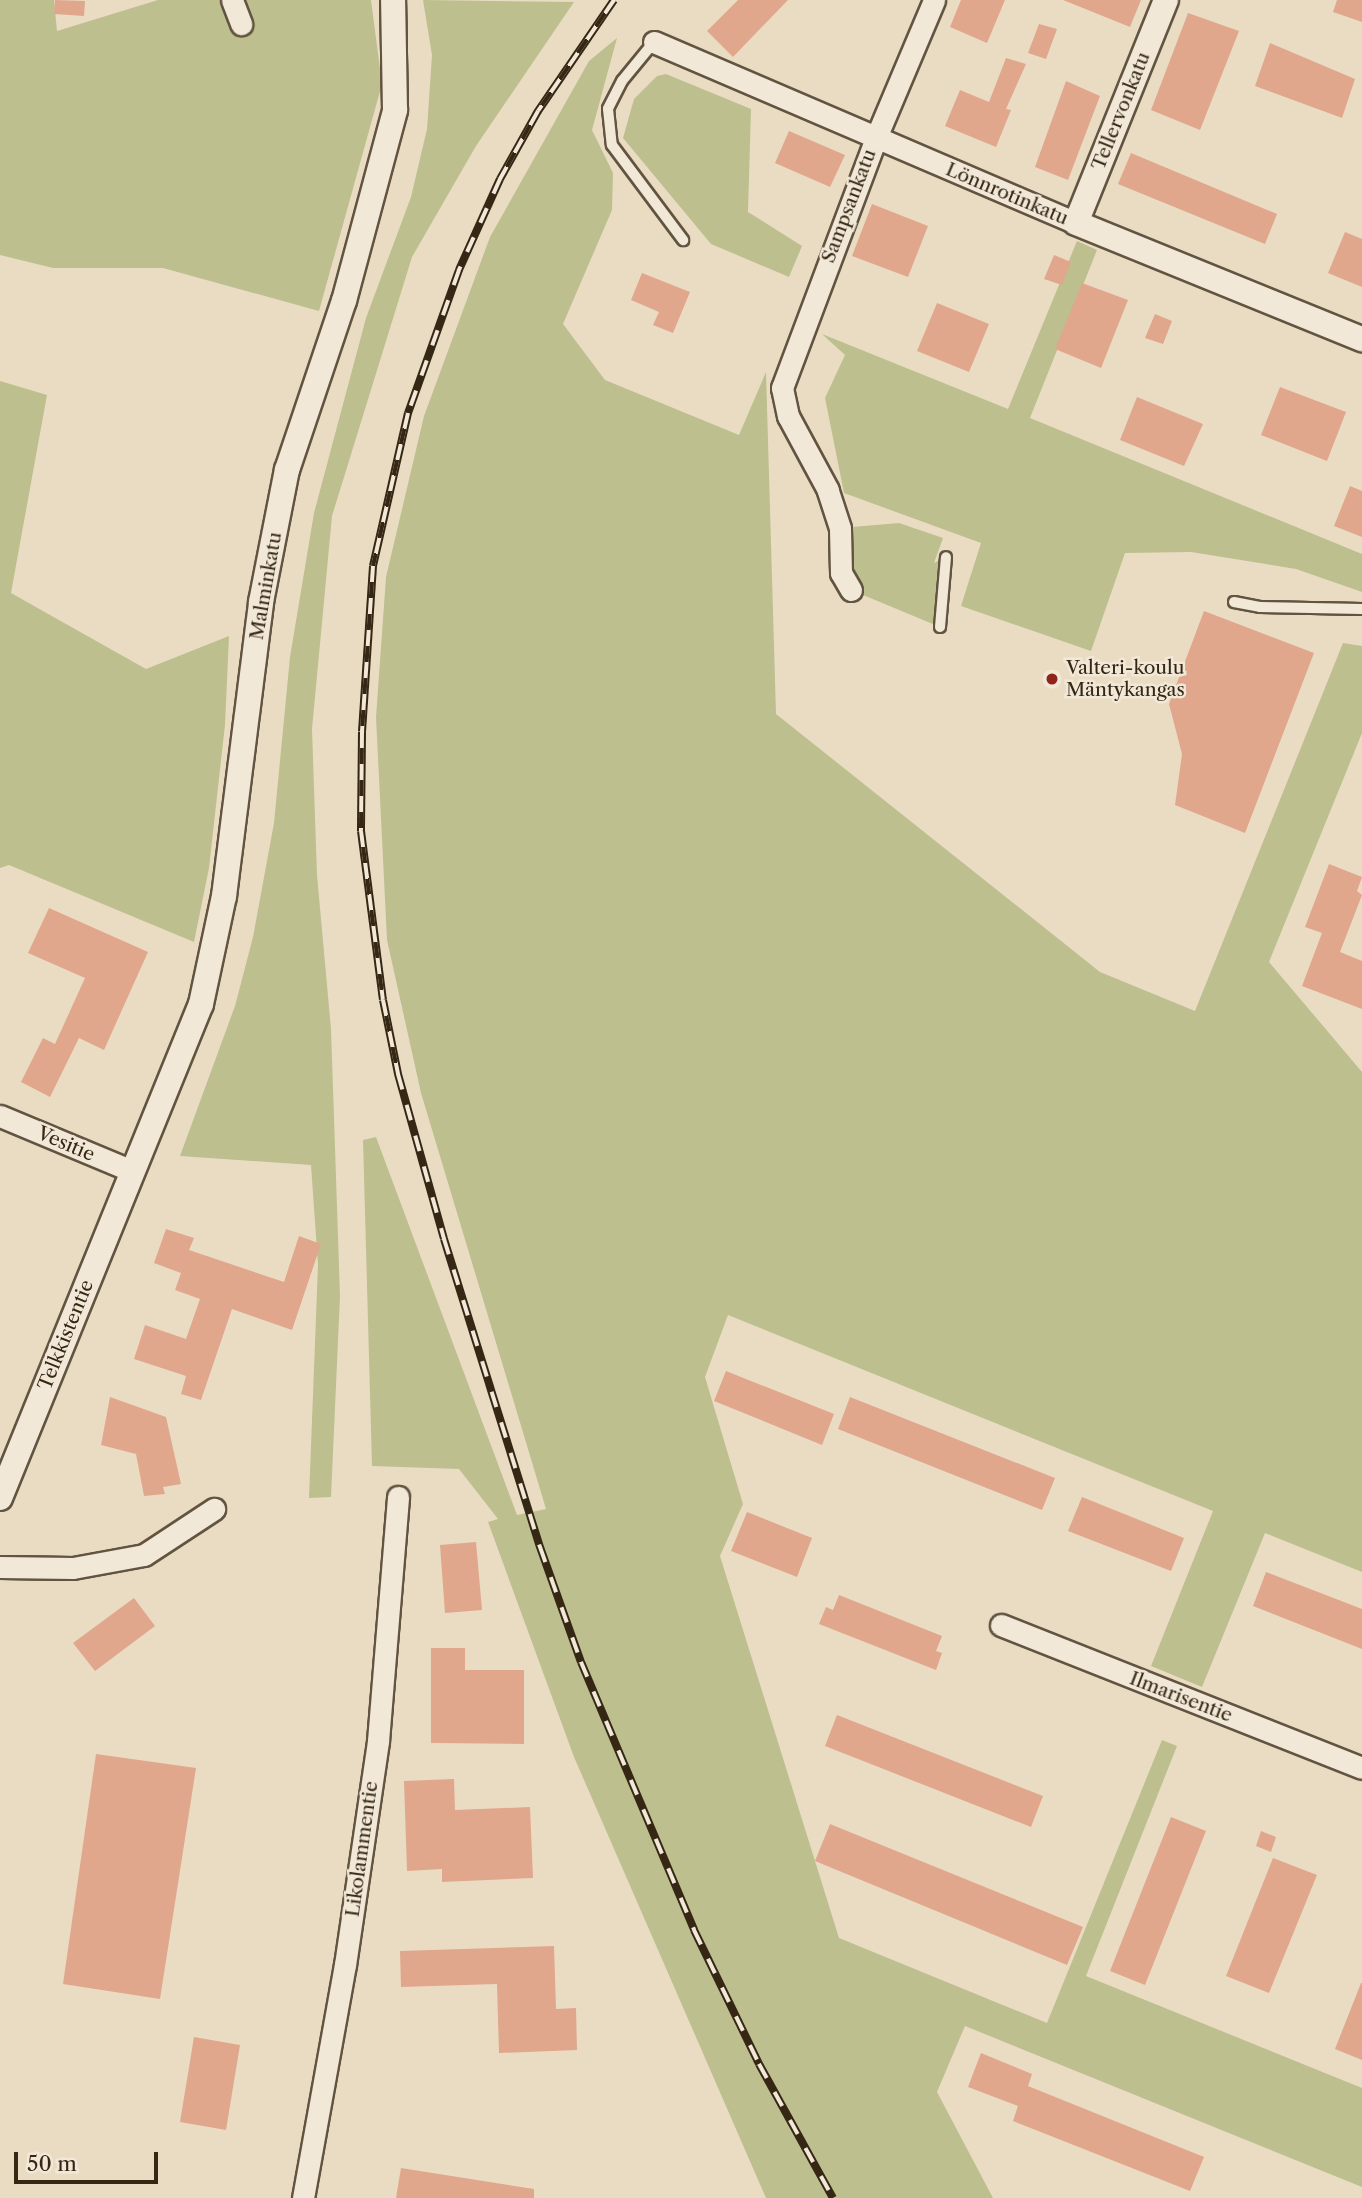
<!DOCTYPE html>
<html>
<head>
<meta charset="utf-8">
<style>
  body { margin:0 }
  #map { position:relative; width:1362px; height:2198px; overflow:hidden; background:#eadcc3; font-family:"Libre Caslon Text",serif }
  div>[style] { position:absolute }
  .green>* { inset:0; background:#bdbf8f }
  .building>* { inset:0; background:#e0a78d }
  .roads { filter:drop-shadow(2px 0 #625440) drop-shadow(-2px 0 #625440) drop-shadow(0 2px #625440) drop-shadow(0 -2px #625440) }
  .service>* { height:10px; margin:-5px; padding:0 5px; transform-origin:5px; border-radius:5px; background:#f1e8d8 }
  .minor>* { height:21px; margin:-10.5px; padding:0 10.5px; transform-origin:10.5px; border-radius:10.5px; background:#f1e8d8 }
  .tertiary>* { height:24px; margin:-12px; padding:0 12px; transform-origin:12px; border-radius:12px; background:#f1e8d8 }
  .rail>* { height:8px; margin-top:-4px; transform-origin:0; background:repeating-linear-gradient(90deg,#f1e8d8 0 16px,#352714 0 32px); box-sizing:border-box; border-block:2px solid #352714 }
  .dots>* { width:19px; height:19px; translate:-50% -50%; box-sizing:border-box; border:4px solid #f1e8d8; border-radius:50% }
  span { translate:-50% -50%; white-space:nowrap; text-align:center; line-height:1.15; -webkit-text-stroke:5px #f1e8d8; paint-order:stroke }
  .street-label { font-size:19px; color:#352714 }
  .poi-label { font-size:19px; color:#352714 }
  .left { translate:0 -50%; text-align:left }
  .scale { position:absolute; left:14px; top:2152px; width:144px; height:32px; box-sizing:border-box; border:4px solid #352714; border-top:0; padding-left:9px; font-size:21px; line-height:24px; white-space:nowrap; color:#352714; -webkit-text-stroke:5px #f1e8d8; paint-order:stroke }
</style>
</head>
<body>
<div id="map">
  <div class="green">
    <i style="clip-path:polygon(0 0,54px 0,57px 31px,158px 0,371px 0,382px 84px,319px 311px,163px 268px,53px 268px,0 255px)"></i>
    <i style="clip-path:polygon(423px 0,574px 2px,476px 146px,412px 257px,332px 516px,312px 729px,317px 875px,331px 1029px,340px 1296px,331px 1497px,309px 1498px,318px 1265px,311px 1165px,180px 1156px,235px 1006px,253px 937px,274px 823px,290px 657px,314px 513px,366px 318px,411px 197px,427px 129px,432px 55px)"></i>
    <i style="clip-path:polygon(617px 38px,592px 130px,613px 173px,612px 210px,563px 324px,605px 380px,739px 435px,766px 372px,776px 714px,1100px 972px,1195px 1011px,1343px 643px,1362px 646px,1362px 733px,1269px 962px,1362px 1072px,1362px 1572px,1265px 1533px,1202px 1687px,1151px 1666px,1213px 1511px,728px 1315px,705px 1377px,743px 1504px,720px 1556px,839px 1938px,1047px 2023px,1162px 1740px,1177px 1746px,1086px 1976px,1362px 2088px,1362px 2187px,965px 2026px,937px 2092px,993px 2198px,766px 2198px,574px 1757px,488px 1522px,498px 1519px,459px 1469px,372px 1466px,363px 1140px,376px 1137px,517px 1515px,546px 1509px,421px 1093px,387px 940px,376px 717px,386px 577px,424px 416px,490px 237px,589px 61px)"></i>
    <i style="clip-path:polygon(666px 74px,751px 109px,748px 212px,802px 246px,789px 277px,711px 244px,623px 138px,634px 99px,657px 76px)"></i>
    <i style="clip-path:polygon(1077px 241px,1097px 250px,1030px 418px,1362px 554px,1362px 592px,1296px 569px,1191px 552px,1125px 553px,1091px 651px,961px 606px,981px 543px,844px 493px,825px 398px,845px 355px,822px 334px,1008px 409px)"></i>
    <i style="clip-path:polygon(0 381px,47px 395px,11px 593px,146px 669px,229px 636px,225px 725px,209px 868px,194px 942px,9px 865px,0 868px)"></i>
    <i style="clip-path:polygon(899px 523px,943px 538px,934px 563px,946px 557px,940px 627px,851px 590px,840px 528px)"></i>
  </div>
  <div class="building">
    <i style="clip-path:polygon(55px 0,85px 1px,84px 16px,54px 14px)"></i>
    <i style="clip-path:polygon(738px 0,788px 0,733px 57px,707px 31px)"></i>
    <i style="clip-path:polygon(961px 0,1005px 0,987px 43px,950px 27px)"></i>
    <i style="clip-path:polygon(1063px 0,1141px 0,1130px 27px)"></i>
    <i style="clip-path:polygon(1337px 0,1362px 0,1362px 22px,1333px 12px)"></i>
    <i style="clip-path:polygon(1188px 13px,1239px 31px,1200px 130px,1151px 110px)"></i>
    <i style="clip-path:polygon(1039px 24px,1057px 29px,1046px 59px,1028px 53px)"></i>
    <i style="clip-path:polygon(1270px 43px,1355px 79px,1342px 118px,1255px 86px)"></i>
    <i style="clip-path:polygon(1006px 58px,1026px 64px,1006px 109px,1011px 110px,996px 147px,945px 126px,960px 90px,989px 102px)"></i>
    <i style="clip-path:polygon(1066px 81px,1100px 96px,1068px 180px,1035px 167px)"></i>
    <i style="clip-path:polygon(789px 131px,845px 155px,830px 187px,775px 163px)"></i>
    <i style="clip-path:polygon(1131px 153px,1277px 214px,1265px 244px,1118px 184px)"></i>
    <i style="clip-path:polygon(872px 204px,928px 226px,908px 277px,852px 256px)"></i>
    <i style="clip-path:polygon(1345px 232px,1362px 239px,1362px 287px,1328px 273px)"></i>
    <i style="clip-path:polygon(1054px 255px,1071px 262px,1062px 285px,1044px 279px)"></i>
    <i style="clip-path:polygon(642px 273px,690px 292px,673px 333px,653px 325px,659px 312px,631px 300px)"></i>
    <i style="clip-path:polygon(1082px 283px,1128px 300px,1101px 368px,1055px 349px)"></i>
    <i style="clip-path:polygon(937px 303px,989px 324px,969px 372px,917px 351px)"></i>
    <i style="clip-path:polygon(1155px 314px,1172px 321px,1163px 344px,1145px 338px)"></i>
    <i style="clip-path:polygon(1280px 387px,1346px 412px,1327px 461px,1261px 435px)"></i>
    <i style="clip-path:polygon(1137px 397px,1203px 424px,1184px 466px,1120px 440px)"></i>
    <i style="clip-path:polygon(1350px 486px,1362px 491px,1362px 537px,1334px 526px)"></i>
    <i style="clip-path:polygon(1204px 611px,1314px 653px,1245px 833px,1175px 805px,1182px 754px,1169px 704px)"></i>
    <i style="clip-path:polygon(1329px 864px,1362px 877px,1357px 891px,1362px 895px,1340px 952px,1362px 961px,1362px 1009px,1302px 986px,1322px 933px,1305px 927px)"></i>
    <i style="clip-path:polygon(49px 908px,148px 952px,104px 1050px,79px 1038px,50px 1097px,21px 1082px,43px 1038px,55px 1044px,85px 978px,28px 953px)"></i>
    <i style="clip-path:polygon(166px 1229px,194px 1238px,189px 1250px,284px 1282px,299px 1236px,321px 1244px,292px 1330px,232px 1309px,201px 1400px,181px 1394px,186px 1376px,134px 1359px,145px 1325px,186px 1339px,200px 1299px,175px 1290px,181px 1273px,154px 1263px)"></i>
    <i style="clip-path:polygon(726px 1371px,834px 1414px,822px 1445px,714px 1401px)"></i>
    <i style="clip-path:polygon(110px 1397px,166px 1417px,181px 1484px,163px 1487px,165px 1494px,144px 1496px,136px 1454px,101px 1445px)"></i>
    <i style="clip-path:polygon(850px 1397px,1055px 1478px,1042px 1510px,838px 1429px)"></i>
    <i style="clip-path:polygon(1082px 1497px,1184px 1538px,1171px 1571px,1068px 1531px)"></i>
    <i style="clip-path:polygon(747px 1512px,812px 1538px,797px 1577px,731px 1551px)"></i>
    <i style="clip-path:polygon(476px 1542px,482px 1610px,445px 1613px,440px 1545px)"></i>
    <i style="clip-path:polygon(1266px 1572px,1362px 1609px,1362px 1649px,1253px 1606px)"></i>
    <i style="clip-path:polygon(839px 1595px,942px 1636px,936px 1651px,942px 1653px,936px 1670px,819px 1624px,826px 1607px,833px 1610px)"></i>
    <i style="clip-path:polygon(134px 1598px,155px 1626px,95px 1671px,73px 1643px)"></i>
    <i style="clip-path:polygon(431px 1648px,465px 1648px,465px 1670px,524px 1670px,524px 1744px,431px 1743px)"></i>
    <i style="clip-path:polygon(837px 1715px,1043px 1796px,1031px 1827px,825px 1746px)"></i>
    <i style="clip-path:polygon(96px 1754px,196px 1768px,160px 1999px,63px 1984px)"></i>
    <i style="clip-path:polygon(454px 1779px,455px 1810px,530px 1807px,533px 1878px,442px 1882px,442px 1869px,407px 1871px,404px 1781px)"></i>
    <i style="clip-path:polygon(1171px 1817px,1206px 1831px,1145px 1985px,1110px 1971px)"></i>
    <i style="clip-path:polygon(830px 1824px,1083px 1927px,1067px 1965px,815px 1861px)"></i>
    <i style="clip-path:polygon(1261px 1831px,1276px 1837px,1271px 1852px,1256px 1846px)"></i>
    <i style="clip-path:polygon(1273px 1858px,1317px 1875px,1269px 1993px,1226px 1976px)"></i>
    <i style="clip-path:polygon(554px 1946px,556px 2009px,576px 2008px,577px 2050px,499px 2053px,497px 1984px,401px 1987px,400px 1951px)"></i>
    <i style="clip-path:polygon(1361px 1983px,1362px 1983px,1362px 2060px,1335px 2049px)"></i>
    <i style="clip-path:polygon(194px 2037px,240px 2045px,226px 2130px,180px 2122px)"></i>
    <i style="clip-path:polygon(981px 2053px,1032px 2074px,1028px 2086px,1204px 2157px,1190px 2191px,1013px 2121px,1018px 2106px,968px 2087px)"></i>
    <i style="clip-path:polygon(401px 2168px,534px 2189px,534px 2198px,396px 2198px)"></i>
  </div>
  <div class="roads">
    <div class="service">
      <i style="left:654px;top:42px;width:50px;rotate:129.4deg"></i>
      <i style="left:622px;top:81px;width:31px;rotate:117deg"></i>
      <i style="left:608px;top:109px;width:36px;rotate:84deg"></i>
      <i style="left:612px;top:145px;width:119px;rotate:53.2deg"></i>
      <i style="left:1234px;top:602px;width:26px;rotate:11deg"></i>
      <i style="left:1260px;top:607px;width:102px;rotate:1.1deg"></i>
      <i style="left:940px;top:627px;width:70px;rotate:-85.1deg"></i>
    </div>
    <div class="minor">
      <i style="left:232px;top:0;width:26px;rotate:69deg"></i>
      <i style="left:654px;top:42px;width:459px;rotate:23.2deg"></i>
      <i style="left:851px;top:590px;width:20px;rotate:-120deg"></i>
      <i style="left:841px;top:573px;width:45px;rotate:-91.3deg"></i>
      <i style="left:840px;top:528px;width:40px;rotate:-108deg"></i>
      <i style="left:828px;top:490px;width:84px;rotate:-118.4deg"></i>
      <i style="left:788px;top:416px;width:29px;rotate:-102deg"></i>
      <i style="left:782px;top:388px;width:265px;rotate:-69.4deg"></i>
      <i style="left:875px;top:140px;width:152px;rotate:-67.1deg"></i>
      <i style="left:0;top:1116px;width:143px;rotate:22.6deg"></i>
      <i style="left:0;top:1567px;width:73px;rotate:0.8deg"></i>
      <i style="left:73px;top:1568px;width:72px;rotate:-10.4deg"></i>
      <i style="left:144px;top:1555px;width:84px;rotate:-33.3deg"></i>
      <i style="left:1001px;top:1625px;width:388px;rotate:21.6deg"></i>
      <i style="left:303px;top:2198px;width:237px;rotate:-79.8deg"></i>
      <i style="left:345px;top:1965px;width:226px;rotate:-81.6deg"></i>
      <i style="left:378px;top:1741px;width:245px;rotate:-85.3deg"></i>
    </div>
    <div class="tertiary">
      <i style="left:1166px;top:0;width:240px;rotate:112deg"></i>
      <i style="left:1076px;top:223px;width:309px;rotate:22.1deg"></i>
      <i style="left:0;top:1498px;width:533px;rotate:-67.86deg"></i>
      <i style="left:201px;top:1004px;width:110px;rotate:-78deg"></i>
      <i style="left:224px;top:896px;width:296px;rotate:-82.8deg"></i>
      <i style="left:261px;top:602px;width:135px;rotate:-78.9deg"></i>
      <i style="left:287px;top:470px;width:178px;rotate:-71.4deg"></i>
      <i style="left:344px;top:301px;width:198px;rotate:-75deg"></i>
      <i style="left:395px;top:110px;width:110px;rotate:-91deg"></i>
    </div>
  </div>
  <div class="rail">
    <i style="left:614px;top:0;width:135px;rotate:124.4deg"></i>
    <i style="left:538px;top:111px;width:78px;rotate:119.2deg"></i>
    <i style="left:500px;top:179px;width:100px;rotate:114.3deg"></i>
    <i style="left:459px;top:270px;width:152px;rotate:109.6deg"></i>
    <i style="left:408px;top:413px;width:157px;rotate:102.9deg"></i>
    <i style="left:373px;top:566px;width:166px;rotate:93.8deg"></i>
    <i style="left:362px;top:732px;width:99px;rotate:90.6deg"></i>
    <i style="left:361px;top:831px;width:170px;rotate:82.6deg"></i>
    <i style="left:383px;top:1000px;width:76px;rotate:78.5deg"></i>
    <i style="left:398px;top:1074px;width:171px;rotate:74.4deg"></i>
    <i style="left:444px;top:1239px;width:323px;rotate:72.7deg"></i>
    <i style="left:540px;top:1547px;width:122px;rotate:70.4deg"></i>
    <i style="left:581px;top:1662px;width:291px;rotate:67.1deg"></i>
    <i style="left:694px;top:1930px;width:149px;rotate:64.1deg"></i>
    <i style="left:759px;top:2064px;width:153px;rotate:61.1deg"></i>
  </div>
  <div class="dots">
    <i style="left:1052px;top:679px;background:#8f2418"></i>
  </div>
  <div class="street-label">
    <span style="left:1121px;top:111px;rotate:-68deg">Tellervonkatu</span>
    <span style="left:1007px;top:194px;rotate:23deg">Lönnrotinkatu</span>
    <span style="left:849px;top:206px;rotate:-69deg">Sampsankatu</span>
    <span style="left:266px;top:586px;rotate:-80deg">Malminkatu</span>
    <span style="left:66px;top:1144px;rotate:23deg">Vesitie</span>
    <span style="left:66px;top:1335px;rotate:-68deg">Telkkistentie</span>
    <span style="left:1181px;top:1697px;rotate:21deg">Ilmarisentie</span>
    <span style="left:362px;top:1849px;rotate:-82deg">Likolammentie</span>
  </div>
  <div class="poi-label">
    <span class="left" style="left:1066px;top:679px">Valteri-koulu<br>Mäntykangas</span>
  </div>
  <div class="scale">50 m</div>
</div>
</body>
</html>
